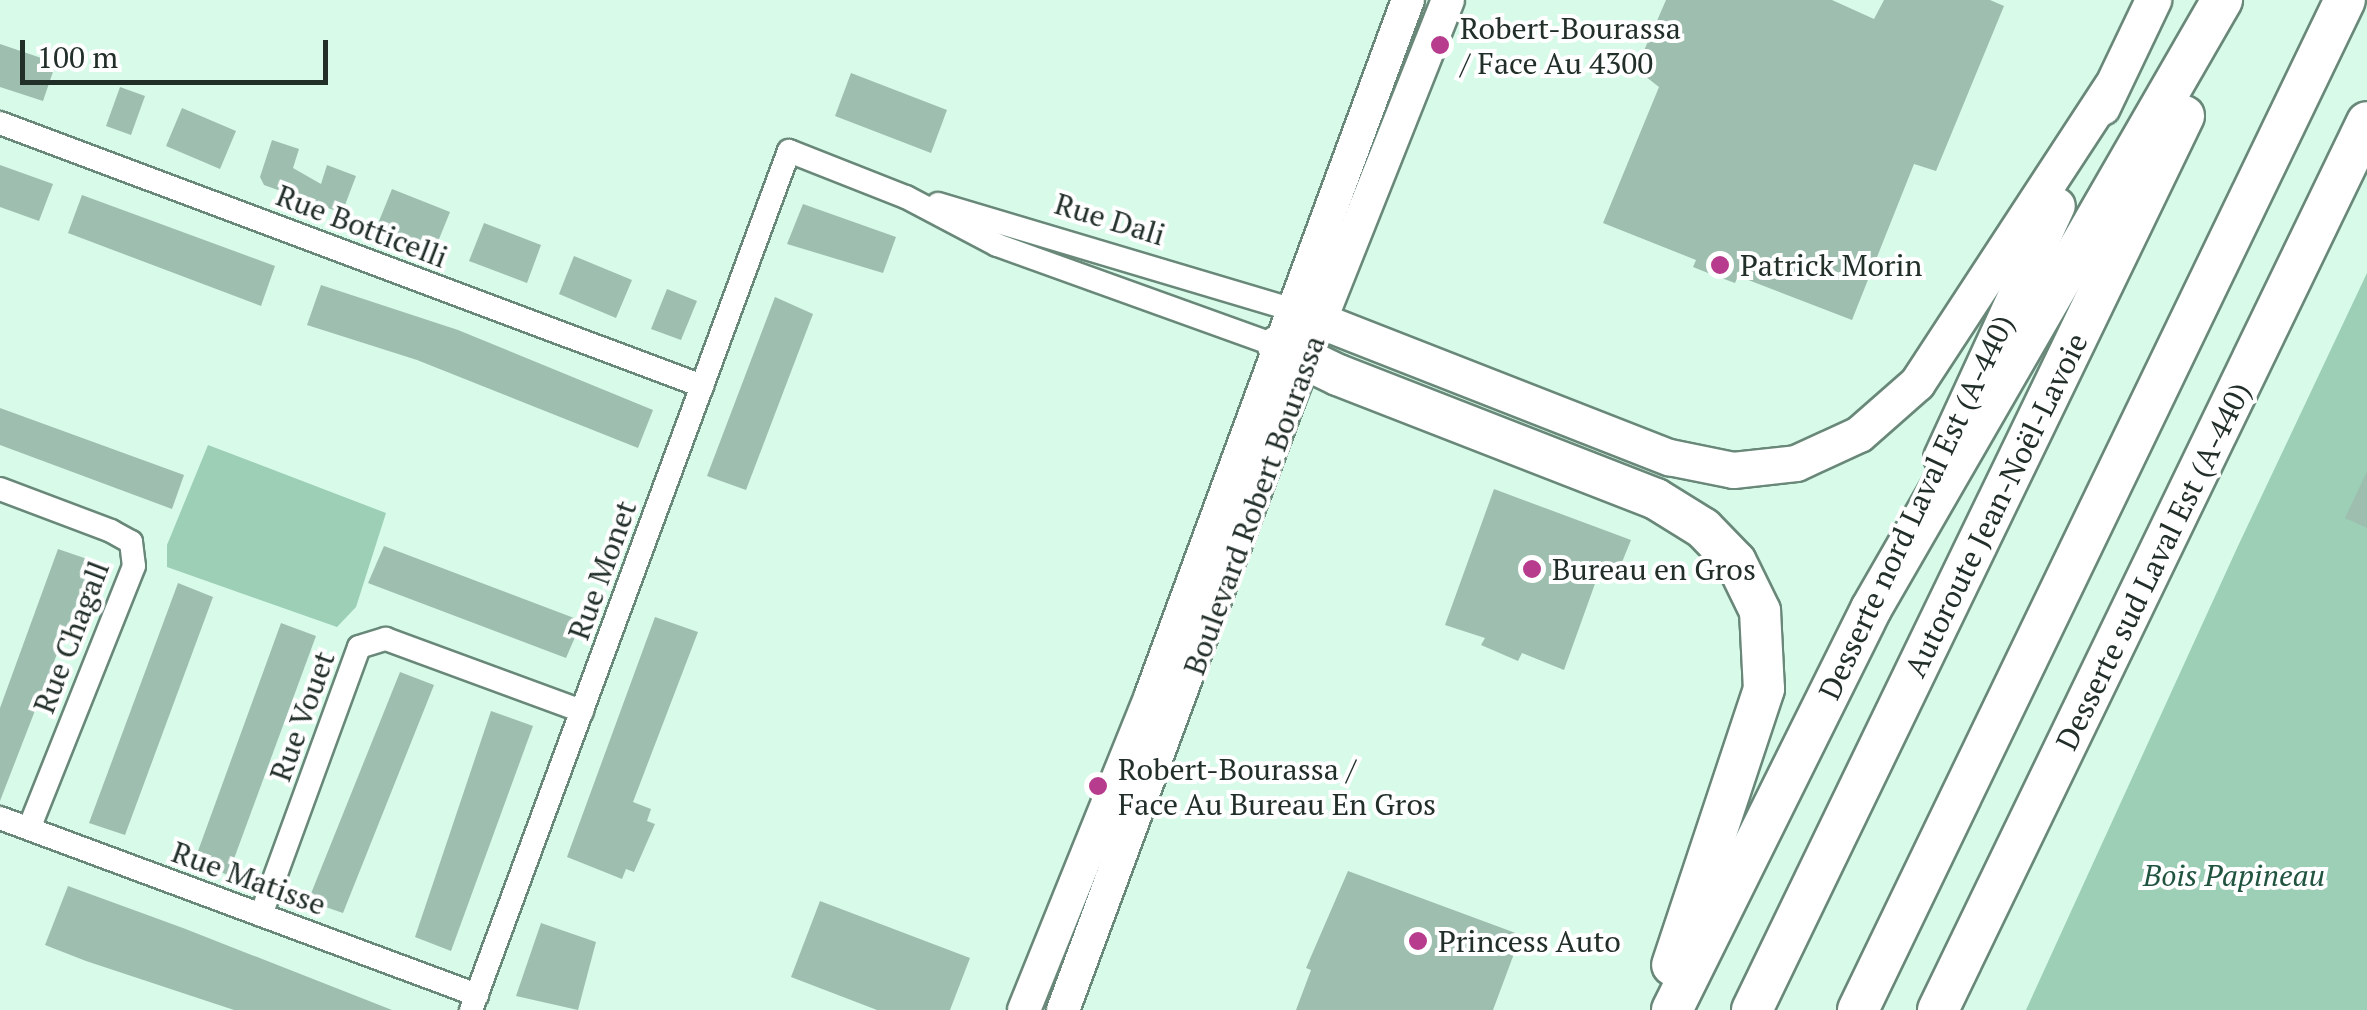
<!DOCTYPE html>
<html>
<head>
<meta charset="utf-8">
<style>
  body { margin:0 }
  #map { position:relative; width:2367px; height:1010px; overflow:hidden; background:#d8fae9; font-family:"PT Serif",serif }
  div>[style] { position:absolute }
  .green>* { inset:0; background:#9ccfb6 }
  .building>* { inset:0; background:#9ebfaf }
  .roads { filter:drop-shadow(2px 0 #698879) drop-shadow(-2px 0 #698879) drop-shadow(0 2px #698879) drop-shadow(0 -2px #698879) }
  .street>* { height:22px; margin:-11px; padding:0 11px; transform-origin:11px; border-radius:11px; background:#fff }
  .secondary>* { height:32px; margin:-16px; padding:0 16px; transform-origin:16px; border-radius:16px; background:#fff }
  .primary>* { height:35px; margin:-17.5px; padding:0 17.5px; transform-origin:17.5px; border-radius:17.5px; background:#fff }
  .highway>* { height:40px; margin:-20px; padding:0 20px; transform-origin:20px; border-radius:20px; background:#fff }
  .dots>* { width:28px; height:28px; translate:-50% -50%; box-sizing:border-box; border:5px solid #fff; border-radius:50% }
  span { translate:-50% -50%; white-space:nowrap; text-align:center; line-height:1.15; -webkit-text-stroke:8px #fff; paint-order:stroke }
  .poi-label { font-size:30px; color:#222f29 }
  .left { translate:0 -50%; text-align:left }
  .street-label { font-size:30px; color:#222f29 }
  .park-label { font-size:30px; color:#20543f; font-style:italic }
  .scale { position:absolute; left:20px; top:40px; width:308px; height:45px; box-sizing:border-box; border:5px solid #222f29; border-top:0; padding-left:12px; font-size:30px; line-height:35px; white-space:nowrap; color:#222f29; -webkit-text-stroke:8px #fff; paint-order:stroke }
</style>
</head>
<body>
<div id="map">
  <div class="green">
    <i style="clip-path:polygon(2367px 273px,2367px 1010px,2026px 1010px,2238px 546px)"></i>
    <i style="clip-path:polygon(208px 445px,386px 513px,356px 607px,337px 627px,167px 567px,167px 545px)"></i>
  </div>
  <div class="building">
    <i style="clip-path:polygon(1666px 0,1832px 0,1874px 19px,1884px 0,1990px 0,2004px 6px,1936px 171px,1914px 164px,1852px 320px,1738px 276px,1735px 283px,1713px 275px,1693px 267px,1696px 260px,1603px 223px,1659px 87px,1636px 69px)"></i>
    <i style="clip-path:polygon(0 44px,56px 63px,43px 101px,0 87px)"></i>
    <i style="clip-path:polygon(851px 73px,947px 110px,931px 153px,835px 116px)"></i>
    <i style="clip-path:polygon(120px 87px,145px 96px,131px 135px,106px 126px)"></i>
    <i style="clip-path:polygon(182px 108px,236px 131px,220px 169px,166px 146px)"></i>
    <i style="clip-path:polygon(272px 140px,299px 149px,293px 168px,321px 184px,327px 165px,356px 176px,342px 213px,264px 185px,260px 177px)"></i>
    <i style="clip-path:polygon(0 165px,53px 184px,39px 221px,0 207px)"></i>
    <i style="clip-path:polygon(392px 189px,450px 212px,435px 249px,377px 226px)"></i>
    <i style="clip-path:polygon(82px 195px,275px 266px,261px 306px,68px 233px)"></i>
    <i style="clip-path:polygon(803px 204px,896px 237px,883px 273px,787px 244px)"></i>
    <i style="clip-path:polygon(484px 223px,541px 245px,527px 283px,469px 261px)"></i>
    <i style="clip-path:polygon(574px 256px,632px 280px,616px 318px,559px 294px)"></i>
    <i style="clip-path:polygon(321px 285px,458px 330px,653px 410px,638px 448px,417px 360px,307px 325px)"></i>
    <i style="clip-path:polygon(667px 289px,697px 301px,681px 340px,651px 329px)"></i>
    <i style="clip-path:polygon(775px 297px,813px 314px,746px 490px,707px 476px)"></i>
    <i style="clip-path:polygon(0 408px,184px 475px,172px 509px,0 445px)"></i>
    <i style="clip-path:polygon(2367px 471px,2367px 528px,2345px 518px)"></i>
    <i style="clip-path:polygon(1494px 489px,1631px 540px,1618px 572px,1601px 567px,1564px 670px,1522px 653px,1518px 661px,1481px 645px,1485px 638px,1445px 625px)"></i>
    <i style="clip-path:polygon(384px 546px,582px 621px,566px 658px,368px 583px)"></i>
    <i style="clip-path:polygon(58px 549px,93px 561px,0 801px,0 708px)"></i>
    <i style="clip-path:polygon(178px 583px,213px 597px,125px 835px,89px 823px)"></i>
    <i style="clip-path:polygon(655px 617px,698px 632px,633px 802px,651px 809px,647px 821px,655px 824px,634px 872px,626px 869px,622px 879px,567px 857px)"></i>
    <i style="clip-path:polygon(281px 623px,316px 636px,228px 875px,194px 862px)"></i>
    <i style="clip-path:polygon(400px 672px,434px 685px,343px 913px,308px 901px)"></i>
    <i style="clip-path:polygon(491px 711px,533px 726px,451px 951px,415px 937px)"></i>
    <i style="clip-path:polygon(1348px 871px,1521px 935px,1493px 1010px,1296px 1010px,1311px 970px,1306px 968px)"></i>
    <i style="clip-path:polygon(68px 886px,183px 928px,392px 1010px,234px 1010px,86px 961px,45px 945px)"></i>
    <i style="clip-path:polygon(820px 901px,970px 958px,950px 1010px,877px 1010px,791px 977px)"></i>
    <i style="clip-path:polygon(541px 923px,596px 942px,578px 1010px,516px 996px)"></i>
  </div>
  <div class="roads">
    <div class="street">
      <i style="left:0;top:123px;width:750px;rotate:20.54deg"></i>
      <i style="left:938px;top:204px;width:370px;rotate:16.6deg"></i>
      <i style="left:0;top:489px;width:119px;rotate:20.7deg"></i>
      <i style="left:111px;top:531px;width:23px;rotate:29deg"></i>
      <i style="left:131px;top:542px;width:24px;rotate:83deg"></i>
      <i style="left:134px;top:566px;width:282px;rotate:111.8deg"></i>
      <i style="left:0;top:818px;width:509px;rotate:20.36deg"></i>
      <i style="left:261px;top:915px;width:285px;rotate:-69.9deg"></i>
      <i style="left:359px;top:647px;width:28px;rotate:-17deg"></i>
      <i style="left:386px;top:639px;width:209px;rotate:20.2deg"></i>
      <i style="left:471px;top:1010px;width:916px;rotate:-69.69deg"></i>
      <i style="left:789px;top:151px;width:126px;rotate:21.5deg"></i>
      <i style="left:906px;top:197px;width:103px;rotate:27.8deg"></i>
      <i style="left:997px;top:245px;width:299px;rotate:19.8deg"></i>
    </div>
    <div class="secondary">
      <i style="left:1024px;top:1010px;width:340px;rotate:-68deg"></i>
      <i style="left:1151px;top:695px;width:741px;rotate:-69.71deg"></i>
      <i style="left:1063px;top:1010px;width:654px;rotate:-69.68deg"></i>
      <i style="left:1290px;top:397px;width:427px;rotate:-68.3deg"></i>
    </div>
    <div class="primary">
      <i style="left:2102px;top:107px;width:119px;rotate:-64.5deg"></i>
      <i style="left:1293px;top:310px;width:404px;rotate:21.4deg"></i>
      <i style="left:1669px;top:457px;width:65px;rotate:11.5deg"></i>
      <i style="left:1733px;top:470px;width:63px;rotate:-6.3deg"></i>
      <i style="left:1796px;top:463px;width:69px;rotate:-24.7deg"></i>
      <i style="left:1859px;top:434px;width:77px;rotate:-41.3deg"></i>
      <i style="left:1917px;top:383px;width:354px;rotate:-56.8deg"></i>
      <i style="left:1941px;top:457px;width:277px;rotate:-65.3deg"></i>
    </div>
    <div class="highway">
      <i style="left:1278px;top:346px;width:67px;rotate:25.8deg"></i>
      <i style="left:1338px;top:375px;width:341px;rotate:21.3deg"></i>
      <i style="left:1656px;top:499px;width:55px;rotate:31.7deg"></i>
      <i style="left:1703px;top:528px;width:47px;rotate:45.9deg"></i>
      <i style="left:1736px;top:562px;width:55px;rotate:63.9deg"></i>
      <i style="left:1760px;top:611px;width:78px;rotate:87.1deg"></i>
      <i style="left:1764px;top:689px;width:291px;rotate:108.4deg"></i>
      <i style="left:1672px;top:1010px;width:448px;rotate:-63.6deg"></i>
      <i style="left:1871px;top:609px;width:703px;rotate:-60.04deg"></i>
      <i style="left:1752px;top:1010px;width:993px;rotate:-64.21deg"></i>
      <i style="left:1858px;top:1010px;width:1121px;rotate:-64.26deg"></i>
      <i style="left:1938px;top:1010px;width:986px;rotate:-64.21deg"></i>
    </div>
  </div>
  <div class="dots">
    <i style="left:1440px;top:45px;background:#b73c8e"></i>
    <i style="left:1720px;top:265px;background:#b73c8e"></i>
    <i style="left:1532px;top:569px;background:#b73c8e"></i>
    <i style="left:1098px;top:786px;background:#b73c8e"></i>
    <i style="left:1418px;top:941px;background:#b73c8e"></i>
  </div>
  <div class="poi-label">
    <span class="left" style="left:1460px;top:45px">Robert-Bourassa<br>/ Face Au 4300</span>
    <span class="left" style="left:1740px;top:265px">Patrick Morin</span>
    <span class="left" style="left:1552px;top:569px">Bureau en Gros</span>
    <span class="left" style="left:1118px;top:786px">Robert-Bourassa /<br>Face Au Bureau En Gros</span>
    <span class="left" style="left:1438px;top:941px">Princess Auto</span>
  </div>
  <div class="street-label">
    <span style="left:1110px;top:219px;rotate:17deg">Rue Dali</span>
    <span style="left:362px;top:226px;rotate:21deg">Rue Botticelli</span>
    <span style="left:1254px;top:505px;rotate:-70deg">Boulevard Robert Bourassa</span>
    <span style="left:1996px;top:505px;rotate:-64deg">Autoroute Jean-Noël-Lavoie</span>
    <span style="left:1916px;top:507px;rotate:-65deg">Desserte nord Laval Est (A-440)</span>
    <span style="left:2153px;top:566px;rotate:-64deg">Desserte sud Laval Est (A-440)</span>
    <span style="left:602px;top:570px;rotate:-70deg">Rue Monet</span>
    <span style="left:71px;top:637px;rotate:-69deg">Rue Chagall</span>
    <span style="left:302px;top:716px;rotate:-70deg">Rue Vouet</span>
    <span style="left:249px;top:878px;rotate:20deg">Rue Matisse</span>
  </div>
  <div class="park-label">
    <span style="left:2234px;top:875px">Bois Papineau</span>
  </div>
  <div class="scale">100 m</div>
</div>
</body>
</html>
